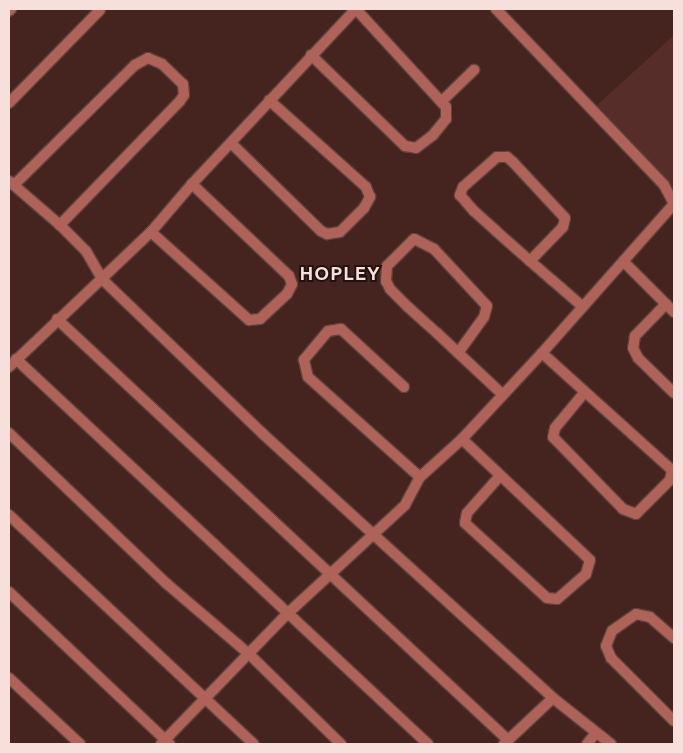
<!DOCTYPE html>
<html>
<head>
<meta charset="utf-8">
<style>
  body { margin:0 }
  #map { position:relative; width:683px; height:753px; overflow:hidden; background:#45241f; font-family:Ubuntu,sans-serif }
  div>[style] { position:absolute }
  .built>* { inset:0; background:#562d28 }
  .roads { filter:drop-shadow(1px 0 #61423d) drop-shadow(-1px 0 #61423d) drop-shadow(0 1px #61423d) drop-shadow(0 -1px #61423d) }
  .minor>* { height:10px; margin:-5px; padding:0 5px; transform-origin:5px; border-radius:5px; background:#af6358 }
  span { translate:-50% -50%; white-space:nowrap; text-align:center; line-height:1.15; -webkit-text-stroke:4px #211210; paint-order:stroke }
  .district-label { font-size:19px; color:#f7e0dc; font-weight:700; letter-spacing:1px }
  .frame { position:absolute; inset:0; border:10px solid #f7e0dc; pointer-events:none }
</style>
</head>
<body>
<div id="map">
  <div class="built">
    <i style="clip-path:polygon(674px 35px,674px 194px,595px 107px)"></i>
  </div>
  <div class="roads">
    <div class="minor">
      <i style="left:496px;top:9px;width:243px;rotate:46.3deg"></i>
      <i style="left:664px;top:185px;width:21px;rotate:62deg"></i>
      <i style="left:9px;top:11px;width:3px;rotate:-45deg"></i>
      <i style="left:311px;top:55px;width:131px;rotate:44.1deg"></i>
      <i style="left:405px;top:146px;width:11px;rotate:10deg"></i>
      <i style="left:416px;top:148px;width:21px;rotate:-37deg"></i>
      <i style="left:433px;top:135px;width:21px;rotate:-51deg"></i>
      <i style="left:446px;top:119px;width:12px;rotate:-90deg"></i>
      <i style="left:446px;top:107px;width:133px;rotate:-132.6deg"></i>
      <i style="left:442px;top:101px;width:45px;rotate:-44.1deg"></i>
      <i style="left:9px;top:103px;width:130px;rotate:-45.6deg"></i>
      <i style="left:231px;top:143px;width:126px;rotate:44.4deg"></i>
      <i style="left:321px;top:231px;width:7px;rotate:27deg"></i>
      <i style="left:327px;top:234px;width:13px;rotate:-9deg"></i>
      <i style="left:340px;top:232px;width:34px;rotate:-45deg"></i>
      <i style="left:364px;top:208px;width:13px;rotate:-61deg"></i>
      <i style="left:370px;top:197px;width:11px;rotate:-112deg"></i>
      <i style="left:366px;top:187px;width:130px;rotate:-138.1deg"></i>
      <i style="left:9px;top:181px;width:67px;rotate:40.8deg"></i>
      <i style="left:60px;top:225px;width:37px;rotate:45deg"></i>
      <i style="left:86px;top:251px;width:34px;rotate:60deg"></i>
      <i style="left:103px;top:280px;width:222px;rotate:43.9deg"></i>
      <i style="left:263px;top:434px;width:392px;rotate:42.3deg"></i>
      <i style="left:553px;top:698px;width:74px;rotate:38.4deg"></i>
      <i style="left:14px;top:185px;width:170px;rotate:-44.8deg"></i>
      <i style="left:135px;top:65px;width:15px;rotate:-28deg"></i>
      <i style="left:148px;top:58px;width:15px;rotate:23deg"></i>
      <i style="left:162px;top:64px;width:29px;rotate:44deg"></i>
      <i style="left:183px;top:84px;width:11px;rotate:85deg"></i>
      <i style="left:184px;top:95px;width:7px;rotate:124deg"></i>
      <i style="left:180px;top:101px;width:173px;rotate:134.1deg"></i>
      <i style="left:151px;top:232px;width:132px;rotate:41.9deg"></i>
      <i style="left:249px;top:320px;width:11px;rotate:-5deg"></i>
      <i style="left:260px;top:319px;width:37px;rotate:-43deg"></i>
      <i style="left:287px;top:294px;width:11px;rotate:-63deg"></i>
      <i style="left:292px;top:284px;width:9px;rotate:-111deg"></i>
      <i style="left:289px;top:276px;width:134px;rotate:-136.5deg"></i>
      <i style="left:530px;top:261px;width:47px;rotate:-45.9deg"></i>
      <i style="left:563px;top:227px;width:9px;rotate:-77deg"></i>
      <i style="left:565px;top:218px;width:76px;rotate:-132.9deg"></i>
      <i style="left:513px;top:162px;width:8px;rotate:-140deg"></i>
      <i style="left:507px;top:157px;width:10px;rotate:180deg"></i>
      <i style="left:497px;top:157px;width:45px;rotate:138.6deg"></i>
      <i style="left:463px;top:187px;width:9px;rotate:111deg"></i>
      <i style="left:460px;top:195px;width:21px;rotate:49deg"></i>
      <i style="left:474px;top:211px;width:30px;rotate:42deg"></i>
      <i style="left:496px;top:231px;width:45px;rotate:41.4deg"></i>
      <i style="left:530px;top:261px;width:29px;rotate:41deg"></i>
      <i style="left:552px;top:280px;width:40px;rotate:41deg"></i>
      <i style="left:624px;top:262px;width:71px;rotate:45deg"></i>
      <i style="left:666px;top:304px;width:45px;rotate:134.1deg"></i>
      <i style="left:635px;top:336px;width:12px;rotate:99deg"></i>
      <i style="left:633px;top:348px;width:11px;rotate:63deg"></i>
      <i style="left:638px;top:358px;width:50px;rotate:44.2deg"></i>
      <i style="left:57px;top:319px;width:617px;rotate:43.03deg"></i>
      <i style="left:458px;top:353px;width:44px;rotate:-54.2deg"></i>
      <i style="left:484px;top:317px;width:11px;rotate:-75deg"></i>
      <i style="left:487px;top:306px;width:78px;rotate:-132.9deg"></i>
      <i style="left:434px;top:249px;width:22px;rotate:-153deg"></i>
      <i style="left:414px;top:239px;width:38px;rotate:135deg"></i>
      <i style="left:387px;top:266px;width:15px;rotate:94deg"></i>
      <i style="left:386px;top:281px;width:9px;rotate:63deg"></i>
      <i style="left:390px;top:289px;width:25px;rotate:45deg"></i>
      <i style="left:408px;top:307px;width:39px;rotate:42deg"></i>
      <i style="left:437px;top:333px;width:89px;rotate:43.2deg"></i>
      <i style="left:542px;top:353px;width:175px;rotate:42deg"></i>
      <i style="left:672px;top:470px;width:10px;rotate:101deg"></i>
      <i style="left:670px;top:480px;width:48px;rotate:135deg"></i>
      <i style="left:636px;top:514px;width:14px;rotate:-159deg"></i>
      <i style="left:623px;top:509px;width:100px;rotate:-134.2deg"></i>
      <i style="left:553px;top:437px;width:9px;rotate:-77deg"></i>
      <i style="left:555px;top:428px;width:45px;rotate:-50.4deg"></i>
      <i style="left:16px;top:359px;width:564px;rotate:43.06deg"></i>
      <i style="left:9px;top:367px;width:196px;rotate:-43.6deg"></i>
      <i style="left:151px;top:232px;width:63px;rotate:-49.5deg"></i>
      <i style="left:192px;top:184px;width:240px;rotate:-46.9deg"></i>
      <i style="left:404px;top:387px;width:86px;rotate:-137.4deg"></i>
      <i style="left:341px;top:329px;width:13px;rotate:171deg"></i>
      <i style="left:328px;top:331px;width:38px;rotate:130deg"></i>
      <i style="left:304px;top:360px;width:17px;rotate:77deg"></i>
      <i style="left:308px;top:377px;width:150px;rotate:41.8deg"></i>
      <i style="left:9px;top:433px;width:219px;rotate:43.7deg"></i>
      <i style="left:167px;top:584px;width:108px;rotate:40.5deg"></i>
      <i style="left:249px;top:654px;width:129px;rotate:44.4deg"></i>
      <i style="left:462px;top:439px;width:176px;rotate:43.4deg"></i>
      <i style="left:590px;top:560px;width:15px;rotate:106deg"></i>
      <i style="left:586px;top:574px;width:38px;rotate:139deg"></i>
      <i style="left:557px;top:599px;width:10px;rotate:-174deg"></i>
      <i style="left:547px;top:598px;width:111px;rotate:-137.6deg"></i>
      <i style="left:465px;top:523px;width:10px;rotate:-79deg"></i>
      <i style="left:467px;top:513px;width:50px;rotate:-48.3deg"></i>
      <i style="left:9px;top:515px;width:335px;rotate:43.1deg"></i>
      <i style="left:9px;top:592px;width:221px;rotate:43.4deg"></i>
      <i style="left:674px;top:638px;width:32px;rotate:-139deg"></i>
      <i style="left:650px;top:617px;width:14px;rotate:-168deg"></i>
      <i style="left:636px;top:614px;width:29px;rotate:145deg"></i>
      <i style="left:612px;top:631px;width:16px;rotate:112deg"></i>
      <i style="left:606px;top:646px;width:13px;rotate:67deg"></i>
      <i style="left:611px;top:658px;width:89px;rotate:45deg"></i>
      <i style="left:9px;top:678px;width:97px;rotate:42.9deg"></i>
      <i style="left:161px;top:744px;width:181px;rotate:-45.9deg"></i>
      <i style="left:287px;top:614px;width:161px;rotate:-42.7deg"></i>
      <i style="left:405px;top:505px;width:32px;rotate:-62deg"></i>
      <i style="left:420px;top:477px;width:57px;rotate:-42.1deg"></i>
      <i style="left:462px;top:439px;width:117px;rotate:-47.1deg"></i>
      <i style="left:542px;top:353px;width:199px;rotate:-48.5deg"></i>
      <i style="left:504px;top:744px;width:67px;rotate:-43.2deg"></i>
      <i style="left:587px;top:744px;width:14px;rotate:-51deg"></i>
    </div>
  </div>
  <div class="district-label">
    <span style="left:340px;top:274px">HOPLEY</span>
  </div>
  <div class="frame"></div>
</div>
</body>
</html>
